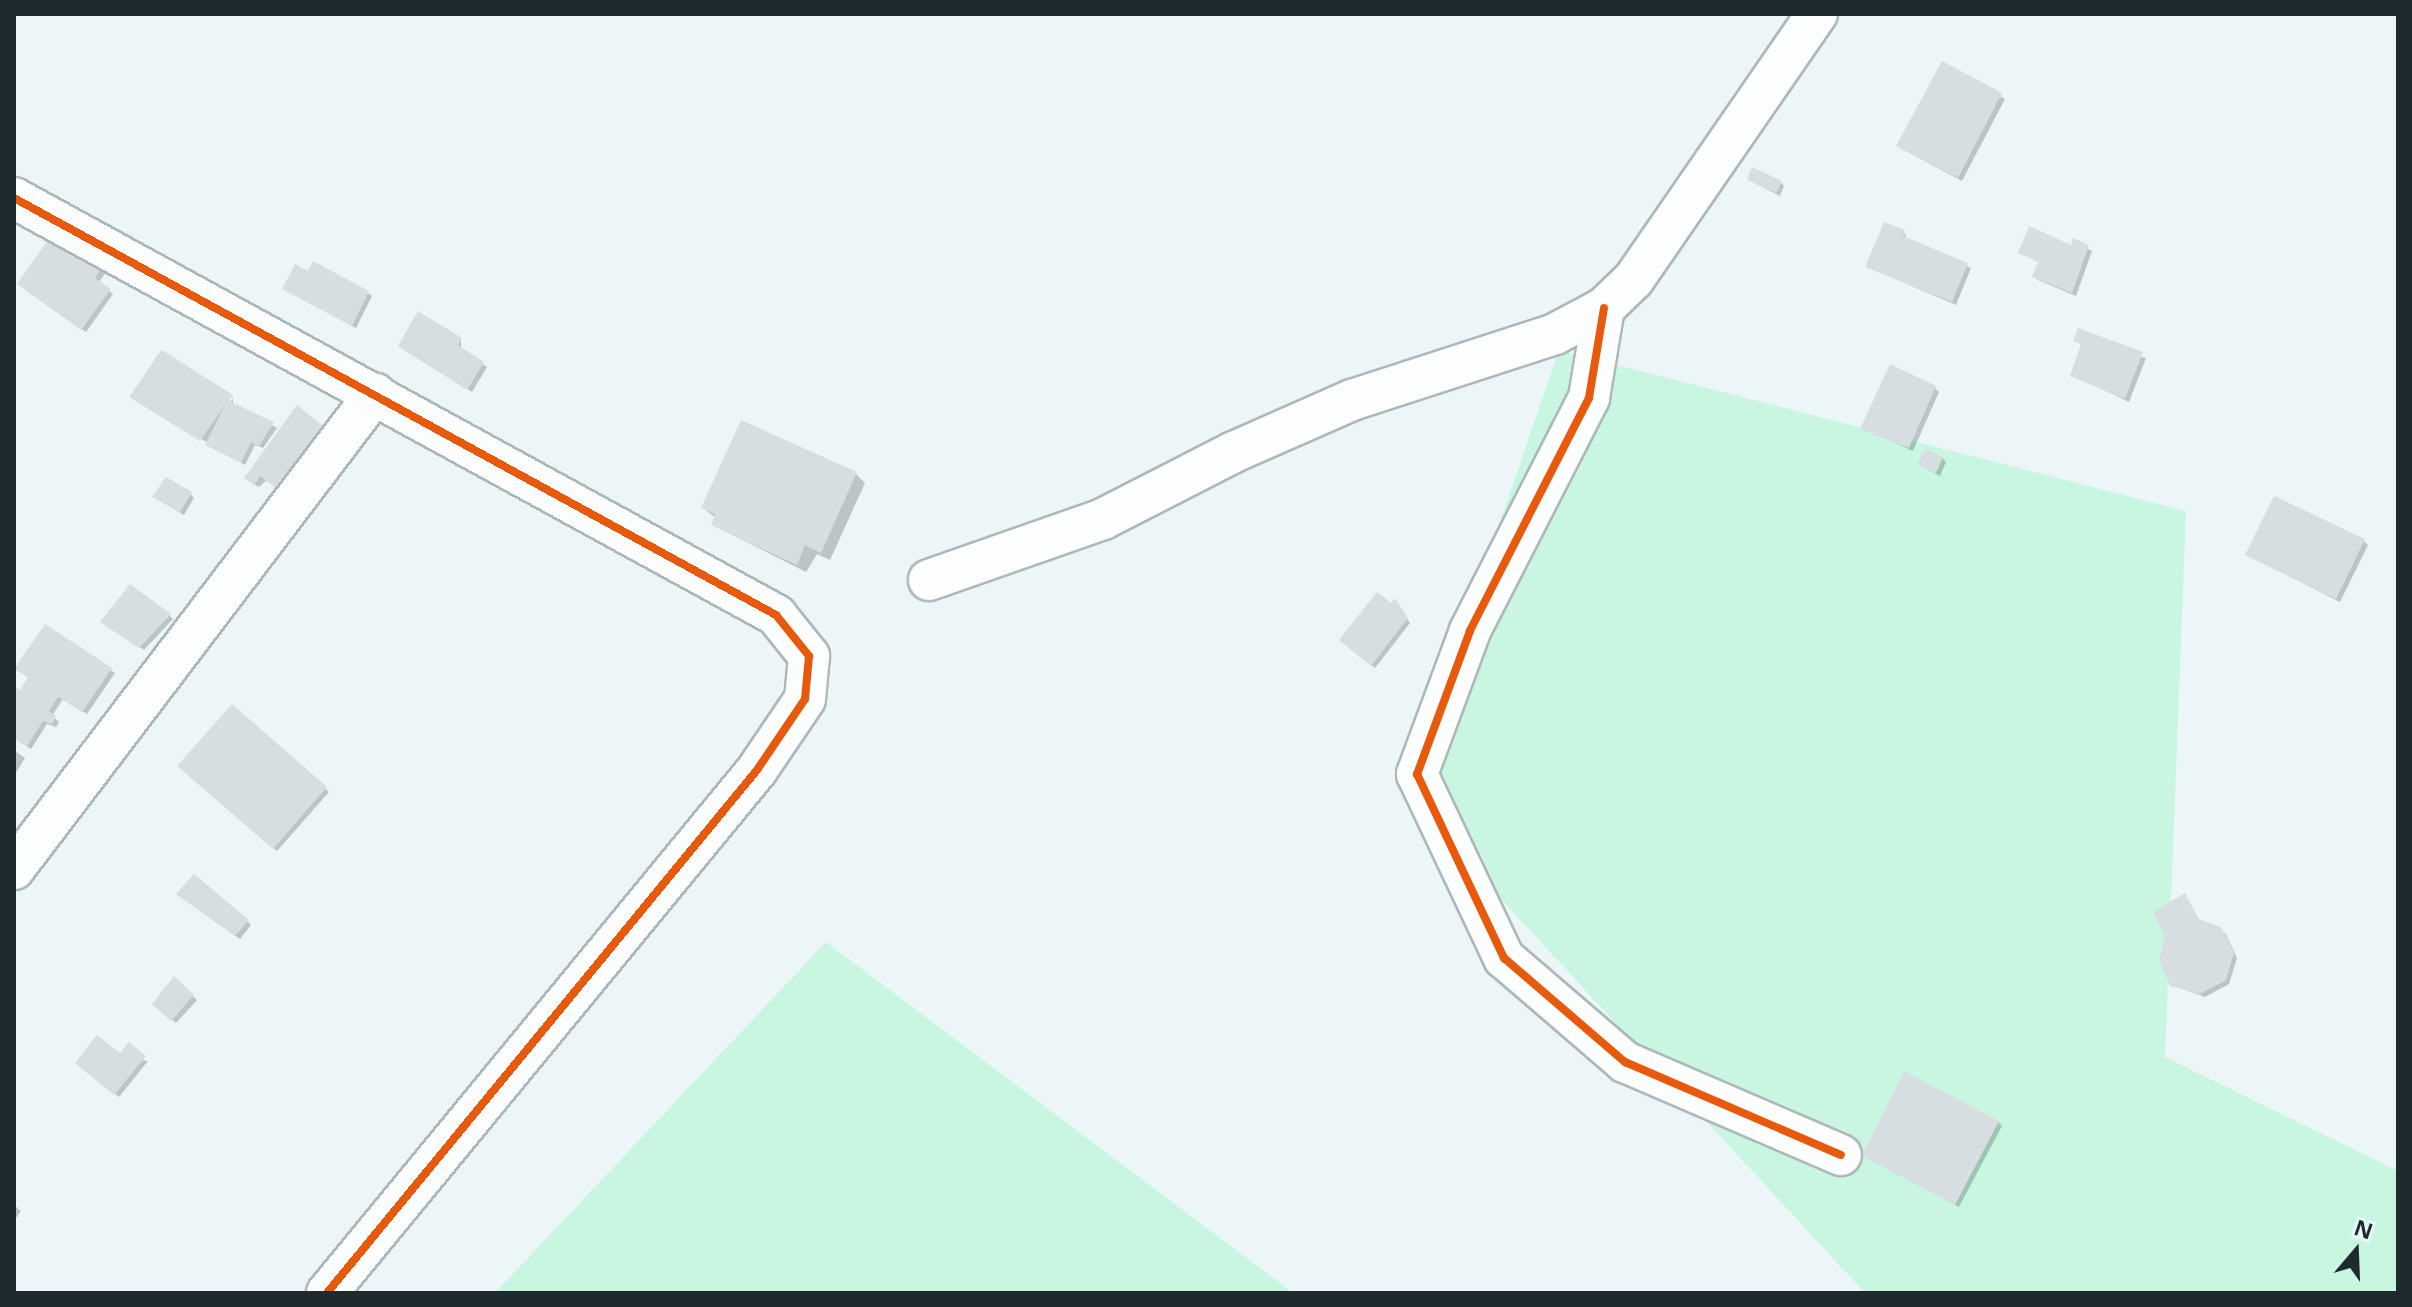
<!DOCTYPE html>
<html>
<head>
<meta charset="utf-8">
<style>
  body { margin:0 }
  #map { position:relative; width:2412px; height:1307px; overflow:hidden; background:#ecf5f8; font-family:"Noto Sans",sans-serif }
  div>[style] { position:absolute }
  .green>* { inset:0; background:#c8f6e1 }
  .shadow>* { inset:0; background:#0003 }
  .building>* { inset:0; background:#d6dee2 }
  .roads { filter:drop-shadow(2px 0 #aeb7ba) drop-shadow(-2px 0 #aeb7ba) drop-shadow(0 2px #aeb7ba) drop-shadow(0 -2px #aeb7ba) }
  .minor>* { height:40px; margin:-20px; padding:0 20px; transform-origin:20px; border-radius:20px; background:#fcfefe }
  .cycleway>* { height:8px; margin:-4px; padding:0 4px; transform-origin:4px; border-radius:4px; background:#e8590c }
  span { translate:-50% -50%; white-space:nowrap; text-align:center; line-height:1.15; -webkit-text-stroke:6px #e6f7fe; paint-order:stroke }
  .frame { position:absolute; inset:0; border:16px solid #1f2a2e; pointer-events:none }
  .north { position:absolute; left:2316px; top:1211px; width:80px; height:80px; -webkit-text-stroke:6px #e6f7fe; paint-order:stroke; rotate:19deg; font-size:22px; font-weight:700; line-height:32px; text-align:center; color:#1f2a2e }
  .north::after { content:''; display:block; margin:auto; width:28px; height:36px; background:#1f2a2e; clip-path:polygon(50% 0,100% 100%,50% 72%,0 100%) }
</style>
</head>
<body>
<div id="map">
  <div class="green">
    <i style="clip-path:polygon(1559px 350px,2186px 511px,2165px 1057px,2398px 1171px,2398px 1293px,1865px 1293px,1406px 796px)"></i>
    <i style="clip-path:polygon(826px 942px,1293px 1293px,495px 1293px)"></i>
  </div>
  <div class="shadow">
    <i style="clip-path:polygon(1942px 64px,2005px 99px,1962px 181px,1902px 149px)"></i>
    <i style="clip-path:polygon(1749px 180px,1780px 182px,1784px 186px,1780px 196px)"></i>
    <i style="clip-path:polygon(1904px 232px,1907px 240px,1971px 268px,1956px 305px,1868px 267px)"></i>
    <i style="clip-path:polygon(55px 233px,107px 271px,98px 283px,113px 294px,86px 332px,23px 288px)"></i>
    <i style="clip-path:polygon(2074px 241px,2092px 251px,2076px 296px,2038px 280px,2034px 276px,2040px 263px,2020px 252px,2073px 248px)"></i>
    <i style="clip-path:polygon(284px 289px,368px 293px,372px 296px,356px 328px)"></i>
    <i style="clip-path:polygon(461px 339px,461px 350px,487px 367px,472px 392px,404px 350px)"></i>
    <i style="clip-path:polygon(2076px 341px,2146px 358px,2129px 402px,2073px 375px,2083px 346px)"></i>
    <i style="clip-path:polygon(159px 353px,230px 396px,225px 410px,233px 398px,233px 405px,277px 428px,263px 448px,255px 445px,245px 465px,131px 397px)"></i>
    <i style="clip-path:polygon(1935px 388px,1939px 392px,1913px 451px,1863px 428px)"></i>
    <i style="clip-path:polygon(742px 423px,856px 474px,865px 483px,830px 560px,817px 554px,806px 572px,713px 525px,716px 518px,703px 508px)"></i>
    <i style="clip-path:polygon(324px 429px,259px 487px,250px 482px)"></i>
    <i style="clip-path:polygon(1942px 458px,1946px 462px,1940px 476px,1919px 464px)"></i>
    <i style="clip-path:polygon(190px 494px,194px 498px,184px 515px,159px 500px)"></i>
    <i style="clip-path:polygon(2364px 541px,2368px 545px,2340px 602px,2248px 555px)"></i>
    <i style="clip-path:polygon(1395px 601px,1410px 623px,1375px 668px,1345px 644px)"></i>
    <i style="clip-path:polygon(169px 615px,173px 619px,144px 650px,107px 625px)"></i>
    <i style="clip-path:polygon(45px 626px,115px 673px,87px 714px,63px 699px,52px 716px,59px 722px,56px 727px,47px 724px,31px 749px,14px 738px,14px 688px,21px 692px,29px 678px)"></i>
    <i style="clip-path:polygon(233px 707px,329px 792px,277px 851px,180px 766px)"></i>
    <i style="clip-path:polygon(14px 750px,25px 758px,14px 776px)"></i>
    <i style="clip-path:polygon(182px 898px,247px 921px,251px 925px,240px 939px)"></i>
    <i style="clip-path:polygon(2188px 900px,2200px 922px,2225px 933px,2237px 958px,2229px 984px,2205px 997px,2172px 985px)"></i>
    <i style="clip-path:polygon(174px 979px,197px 1000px,176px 1023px,155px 1004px)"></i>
    <i style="clip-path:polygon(120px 1056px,148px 1061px,119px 1097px,81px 1066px)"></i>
    <i style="clip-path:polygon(1998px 1122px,2002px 1126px,1959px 1207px,1864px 1155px)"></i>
    <i style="clip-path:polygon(14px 1205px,21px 1211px,14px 1221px)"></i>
  </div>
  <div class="building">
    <i style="clip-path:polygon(1942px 61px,2002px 93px,1958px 178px,1896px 146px)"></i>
    <i style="clip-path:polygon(1752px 167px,1782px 181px,1776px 193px,1747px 180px)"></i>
    <i style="clip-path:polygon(1884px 222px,1905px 230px,1903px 236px,1968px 263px,1952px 302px,1865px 267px)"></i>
    <i style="clip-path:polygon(2029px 226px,2071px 245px,2073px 238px,2089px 245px,2072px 293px,2032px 277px,2038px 262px,2018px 253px)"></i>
    <i style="clip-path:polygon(55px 230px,104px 265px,95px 278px,111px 289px,81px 330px,17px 284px)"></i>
    <i style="clip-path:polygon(313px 261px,369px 291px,352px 326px,282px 289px,295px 264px,308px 271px)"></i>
    <i style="clip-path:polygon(418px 311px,462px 338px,458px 345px,484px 362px,467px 390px,398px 346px)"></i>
    <i style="clip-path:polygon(2078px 328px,2143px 352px,2125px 399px,2070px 376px,2081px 344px,2073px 341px)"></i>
    <i style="clip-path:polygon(162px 350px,233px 395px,229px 401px,274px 422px,259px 446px,251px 442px,241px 463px,205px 445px,225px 405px,200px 441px,129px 397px)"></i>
    <i style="clip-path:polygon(1890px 364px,1936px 386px,1909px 448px,1860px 429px)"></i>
    <i style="clip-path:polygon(297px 405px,325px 428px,285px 495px,260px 476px,254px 485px,244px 478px)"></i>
    <i style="clip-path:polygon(741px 420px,857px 472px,821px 553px,805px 545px,797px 565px,711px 525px,715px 514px,701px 508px)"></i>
    <i style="clip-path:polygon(1926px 449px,1943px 457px,1936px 473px,1917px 464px)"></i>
    <i style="clip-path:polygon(166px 477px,192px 492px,180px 512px,152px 497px)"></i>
    <i style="clip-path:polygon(2274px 496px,2365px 539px,2336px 599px,2245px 555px)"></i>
    <i style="clip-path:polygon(130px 584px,171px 614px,139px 648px,100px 622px)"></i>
    <i style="clip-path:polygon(1377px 592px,1391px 603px,1395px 598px,1408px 618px,1371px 666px,1339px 640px)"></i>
    <i style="clip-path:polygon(45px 624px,112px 668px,82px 712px,58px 697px,49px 711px,56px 716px,52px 724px,43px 721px,27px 746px,14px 739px,14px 686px,20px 690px,28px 677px,14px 669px)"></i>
    <i style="clip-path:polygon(232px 704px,327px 787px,273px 849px,177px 766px)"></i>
    <i style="clip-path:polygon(194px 874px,249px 920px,235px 936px,176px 894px)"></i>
    <i style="clip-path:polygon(2185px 893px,2198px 919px,2221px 927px,2234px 953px,2226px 980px,2200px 994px,2170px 986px,2159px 960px,2165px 937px,2153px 912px)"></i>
    <i style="clip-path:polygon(174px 976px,194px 995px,171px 1021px,152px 1004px)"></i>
    <i style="clip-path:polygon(97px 1035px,120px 1053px,129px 1042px,146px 1056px,114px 1095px,75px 1063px)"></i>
    <i style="clip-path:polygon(1904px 1071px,1999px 1121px,1955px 1205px,1862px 1156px)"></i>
  </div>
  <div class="roads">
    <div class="minor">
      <i style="left:14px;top:198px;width:869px;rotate:28.69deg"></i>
      <i style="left:776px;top:615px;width:53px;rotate:51.2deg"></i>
      <i style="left:809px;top:656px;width:43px;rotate:95.3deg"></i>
      <i style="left:805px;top:699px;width:86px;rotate:124.1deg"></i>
      <i style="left:757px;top:770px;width:677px;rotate:129.43deg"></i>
      <i style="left:1604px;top:308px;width:91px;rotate:99.5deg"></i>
      <i style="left:1589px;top:398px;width:262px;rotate:117.1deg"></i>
      <i style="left:1470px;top:631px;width:153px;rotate:110.3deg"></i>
      <i style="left:1417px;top:774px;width:204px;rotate:64.7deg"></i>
      <i style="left:1504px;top:958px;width:160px;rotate:40.7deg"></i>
      <i style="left:1625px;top:1062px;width:235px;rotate:23.3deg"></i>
      <i style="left:929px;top:580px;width:184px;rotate:-19.3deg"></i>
      <i style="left:1103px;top:519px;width:147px;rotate:-27.1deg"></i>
      <i style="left:1234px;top:452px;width:129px;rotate:-23.8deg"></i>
      <i style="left:1352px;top:400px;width:213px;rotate:-18deg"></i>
      <i style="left:1555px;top:334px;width:55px;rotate:-28deg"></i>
      <i style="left:1604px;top:308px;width:42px;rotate:-44deg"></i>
      <i style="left:1634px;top:279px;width:322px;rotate:-55.4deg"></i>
      <i style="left:14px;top:869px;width:597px;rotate:-52.77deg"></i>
    </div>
  </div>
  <div class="cycleway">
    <i style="left:14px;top:198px;width:869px;rotate:28.69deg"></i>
    <i style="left:776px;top:615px;width:53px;rotate:51.2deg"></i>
    <i style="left:809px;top:656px;width:43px;rotate:95.3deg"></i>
    <i style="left:805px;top:699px;width:86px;rotate:124.1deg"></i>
    <i style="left:757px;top:770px;width:677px;rotate:129.43deg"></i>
    <i style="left:1604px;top:308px;width:91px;rotate:99.5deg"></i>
    <i style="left:1589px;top:398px;width:262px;rotate:117.1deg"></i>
    <i style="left:1470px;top:631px;width:153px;rotate:110.3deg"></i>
    <i style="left:1417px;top:774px;width:204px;rotate:64.7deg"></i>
    <i style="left:1504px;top:958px;width:160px;rotate:40.7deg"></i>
    <i style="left:1625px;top:1062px;width:235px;rotate:23.3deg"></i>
  </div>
  <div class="frame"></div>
  <div class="north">N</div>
</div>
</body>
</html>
